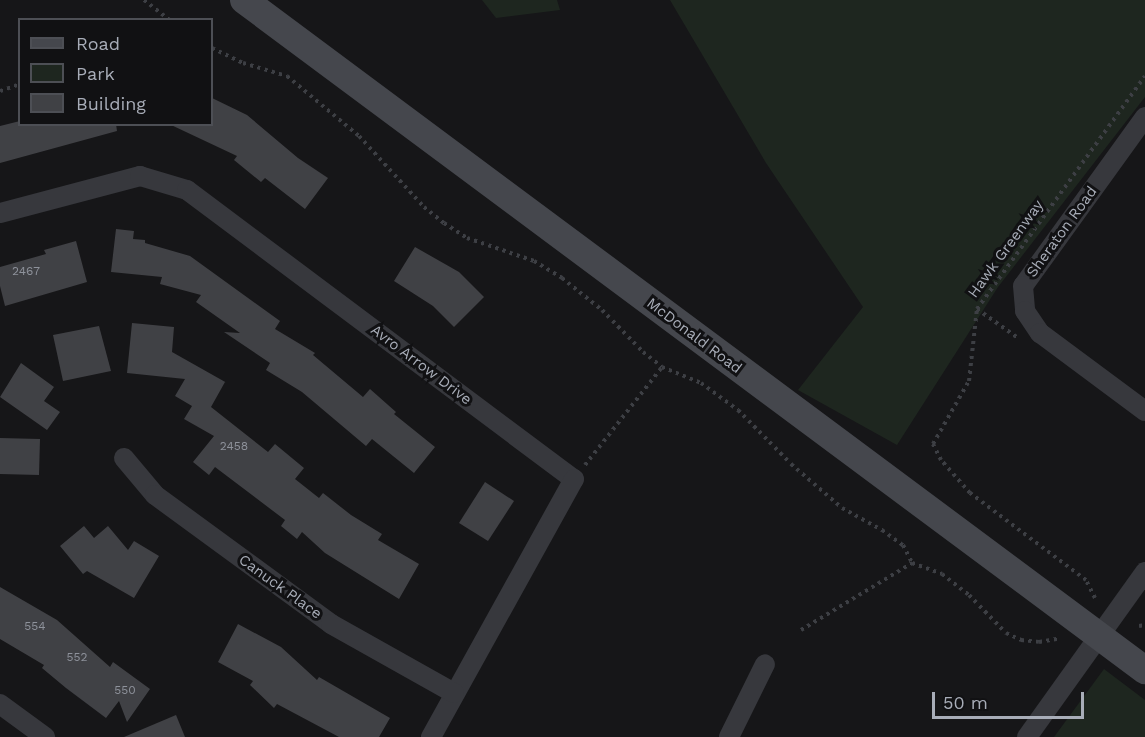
<!DOCTYPE html>
<html>
<head>
<meta charset="utf-8">
<style>
  body { margin:0 }
  #map { position:relative; width:1145px; height:737px; overflow:hidden; background:#161618; font-family:"Work Sans",sans-serif }
  div>[style] { position:absolute }
  .green>* { inset:0; background:#1e261f }
  .building>* { inset:0; background:#404145 }
  .path>* { height:4px; margin-top:-2px; transform-origin:0; background:repeating-linear-gradient(90deg,#3d3f44 0 3px,transparent 0 7.5px) }
  .street>* { height:20px; margin:-10px; padding:0 10px; transform-origin:10px; border-radius:10px; background:#37383d }
  .secondary>* { height:28px; margin:-14px; padding:0 14px; transform-origin:14px; border-radius:14px; background:#45474d }
  span { translate:-50% -50%; white-space:nowrap; text-align:center; line-height:1.15; -webkit-text-stroke:6px #111113; paint-order:stroke }
  .number-label { font-size:12px; color:#8e929b }
  .number-label span { -webkit-text-stroke-width:0 }
  .street-label { font-size:15px; color:#a8adb8 }
  .legend { position:absolute; left:18px; top:18px; width:195px; height:108px; box-sizing:border-box; background:#111113; border:2px solid #4d4f55; margin:0; padding:8px 10px; list-style:none; font-size:18px; color:#a8adb8 }
  .legend li { display:flex; align-items:center; gap:12px; height:30px }
  .legend b { width:30px; border:2px solid #4d4f55 }
  .scale { position:absolute; left:932px; top:692px; width:152px; height:27px; box-sizing:border-box; border:3px solid #a8adb8; border-top:0; padding-left:8px; font-size:18px; line-height:21px; white-space:nowrap; color:#a8adb8; -webkit-text-stroke:4px #111113; paint-order:stroke }
</style>
</head>
<body>
<div id="map">
  <div class="green">
    <i style="clip-path:polygon(482px 0,557px 0,560px 10px,496px 18px)"></i>
    <i style="clip-path:polygon(670px 0,1145px 0,1145px 97px,998px 287px,897px 445px,798px 390px,863px 307px,766px 163px)"></i>
    <i style="clip-path:polygon(1104px 669px,1145px 700px,1145px 737px,1054px 737px)"></i>
  </div>
  <div class="building">
    <i style="clip-path:polygon(212px 98px,247px 115px,298px 158px,328px 178px,305px 209px,265px 178px,261px 182px,234px 160px,237px 156px,169px 124px,212px 124px)"></i>
    <i style="clip-path:polygon(20px 121px,20px 124px,116px 124px,117px 131px,0 163px,0 126px)"></i>
    <i style="clip-path:polygon(116px 229px,134px 231px,133px 239px,145px 240px,145px 243px,190px 256px,280px 321px,275px 329px,315px 353px,313px 355px,363px 397px,370px 389px,396px 412px,394px 414px,435px 447px,414px 473px,372px 439px,366px 446px,302px 392px,266px 370px,270px 363px,224px 332px,240px 333px,196px 302px,201px 295px,160px 284px,162px 277px,111px 272px)"></i>
    <i style="clip-path:polygon(76px 241px,87px 282px,5px 306px,0 286px,0 267px,46px 254px,44px 250px)"></i>
    <i style="clip-path:polygon(415px 247px,459px 272px,484px 297px,454px 327px,433px 306px,394px 281px)"></i>
    <i style="clip-path:polygon(132px 323px,174px 327px,172px 352px,227px 383px,225px 382px,211px 407px,268px 452px,275px 444px,304px 468px,295px 479px,319px 498px,323px 493px,351px 515px,382px 534px,378px 540px,419px 564px,399px 599px,325px 553px,302px 532px,297px 539px,281px 526px,285px 520px,215px 467px,209px 475px,193px 462px,214px 436px,184px 419px,192px 406px,175px 396px,185px 379px,127px 373px)"></i>
    <i style="clip-path:polygon(99px 326px,111px 371px,63px 381px,53px 335px)"></i>
    <i style="clip-path:polygon(21px 363px,54px 387px,44px 401px,60px 412px,47px 430px,0 397px)"></i>
    <i style="clip-path:polygon(0 438px,40px 439px,39px 475px,0 474px)"></i>
    <i style="clip-path:polygon(485px 482px,514px 501px,488px 541px,459px 523px)"></i>
    <i style="clip-path:polygon(84px 526px,94px 538px,108px 526px,128px 550px,134px 541px,159px 556px,134px 598px,87px 571px,83px 574px,60px 546px)"></i>
    <i style="clip-path:polygon(0 587px,57px 620px,110px 667px,113px 662px,150px 689px,127px 722px,119px 701px,106px 718px,66px 688px,42px 668px,44px 665px,0 639px)"></i>
    <i style="clip-path:polygon(238px 624px,281px 647px,317px 680px,319px 677px,390px 718px,379px 737px,339px 737px,277px 704px,274px 708px,250px 685px,253px 681px,218px 662px)"></i>
    <i style="clip-path:polygon(176px 715px,185px 737px,124px 737px)"></i>
  </div>
  <div class="path">
    <i style="left:144px;top:0;width:33px;rotate:38deg"></i>
    <i style="left:212px;top:48px;width:34px;rotate:26deg"></i>
    <i style="left:243px;top:63px;width:46px;rotate:16.5deg"></i>
    <i style="left:287px;top:76px;width:94px;rotate:39.8deg"></i>
    <i style="left:359px;top:136px;width:96px;rotate:47.5deg"></i>
    <i style="left:424px;top:207px;width:26px;rotate:39deg"></i>
    <i style="left:444px;top:223px;width:27px;rotate:33deg"></i>
    <i style="left:467px;top:238px;width:71px;rotate:18.9deg"></i>
    <i style="left:534px;top:261px;width:33px;rotate:31deg"></i>
    <i style="left:562px;top:278px;width:51px;rotate:38.7deg"></i>
    <i style="left:602px;top:310px;width:59px;rotate:45.7deg"></i>
    <i style="left:643px;top:352px;width:24px;rotate:38deg"></i>
    <i style="left:662px;top:367px;width:42px;rotate:22.3deg"></i>
    <i style="left:701px;top:383px;width:46px;rotate:36.1deg"></i>
    <i style="left:738px;top:410px;width:76px;rotate:45.5deg"></i>
    <i style="left:791px;top:464px;width:67px;rotate:40.8deg"></i>
    <i style="left:842px;top:508px;width:46px;rotate:28.8deg"></i>
    <i style="left:882px;top:530px;width:26px;rotate:36deg"></i>
    <i style="left:903px;top:545px;width:20px;rotate:63deg"></i>
    <i style="left:912px;top:563px;width:32px;rotate:20deg"></i>
    <i style="left:942px;top:574px;width:34px;rotate:38deg"></i>
    <i style="left:969px;top:595px;width:53px;rotate:45.8deg"></i>
    <i style="left:1006px;top:633px;width:17px;rotate:25deg"></i>
    <i style="left:1021px;top:640px;width:18px;rotate:6deg"></i>
    <i style="left:1039px;top:642px;width:22px;rotate:-10deg"></i>
    <i style="left:0;top:91px;width:21px;rotate:-19deg"></i>
    <i style="left:977px;top:309px;width:50px;rotate:35.3deg"></i>
    <i style="left:585px;top:465px;width:125px;rotate:-51.8deg"></i>
    <i style="left:1095px;top:598px;width:20px;rotate:-117deg"></i>
    <i style="left:1086px;top:580px;width:145px;rotate:-143.1deg"></i>
    <i style="left:970px;top:493px;width:44px;rotate:-131.3deg"></i>
    <i style="left:941px;top:460px;width:18px;rotate:-117deg"></i>
    <i style="left:933px;top:444px;width:73px;rotate:-60.3deg"></i>
    <i style="left:969px;top:381px;width:72px;rotate:-83.7deg"></i>
    <i style="left:977px;top:309px;width:287px;rotate:-54.2deg"></i>
    <i style="left:1139px;top:626px;width:6px;rotate:-9deg"></i>
    <i style="left:801px;top:630px;width:130px;rotate:-31.1deg"></i>
  </div>
  <div class="street">
    <i style="left:1145px;top:117px;width:208px;rotate:125.8deg"></i>
    <i style="left:1023px;top:286px;width:25px;rotate:85deg"></i>
    <i style="left:1025px;top:311px;width:27px;rotate:56deg"></i>
    <i style="left:1040px;top:333px;width:131px;rotate:36.6deg"></i>
    <i style="left:0;top:213px;width:145px;rotate:-14.8deg"></i>
    <i style="left:140px;top:176px;width:49px;rotate:16.6deg"></i>
    <i style="left:187px;top:190px;width:483px;rotate:36.8deg"></i>
    <i style="left:574px;top:479px;width:295px;rotate:119deg"></i>
    <i style="left:124px;top:458px;width:48px;rotate:50deg"></i>
    <i style="left:155px;top:495px;width:218px;rotate:36.2deg"></i>
    <i style="left:331px;top:624px;width:141px;rotate:29.3deg"></i>
    <i style="left:0;top:704px;width:56px;rotate:36.3deg"></i>
    <i style="left:729px;top:737px;width:81px;rotate:-63.7deg"></i>
    <i style="left:1027px;top:737px;width:203px;rotate:-54.4deg"></i>
  </div>
  <div class="secondary">
    <i style="left:244px;top:0;width:1123px;rotate:36.64deg"></i>
  </div>
  <div class="number-label">
    <span style="left:26px;top:272px">2467</span>
    <span style="left:234px;top:447px">2458</span>
    <span style="left:35px;top:627px">554</span>
    <span style="left:77px;top:658px">552</span>
    <span style="left:125px;top:691px">550</span>
  </div>
  <div class="street-label">
    <span style="left:1062px;top:232px;rotate:-54deg">Sheraton Road</span>
    <span style="left:1006px;top:249px;rotate:-54deg">Hawk Greenway</span>
    <span style="left:694px;top:336px;rotate:37deg">McDonald Road</span>
    <span style="left:421px;top:365px;rotate:37deg">Avro Arrow Drive</span>
    <span style="left:280px;top:587px;rotate:36deg">Canuck Place</span>
  </div>
  <ul class="legend">
  <li><b style="height:8px;background:#45474d"></b>Road</li>
  <li><b style="height:16px;background:#1e261f"></b>Park</li>
  <li><b style="height:16px;background:#404145"></b>Building</li>
  </ul>
  <div class="scale">50 m</div>
</div>
</body>
</html>
